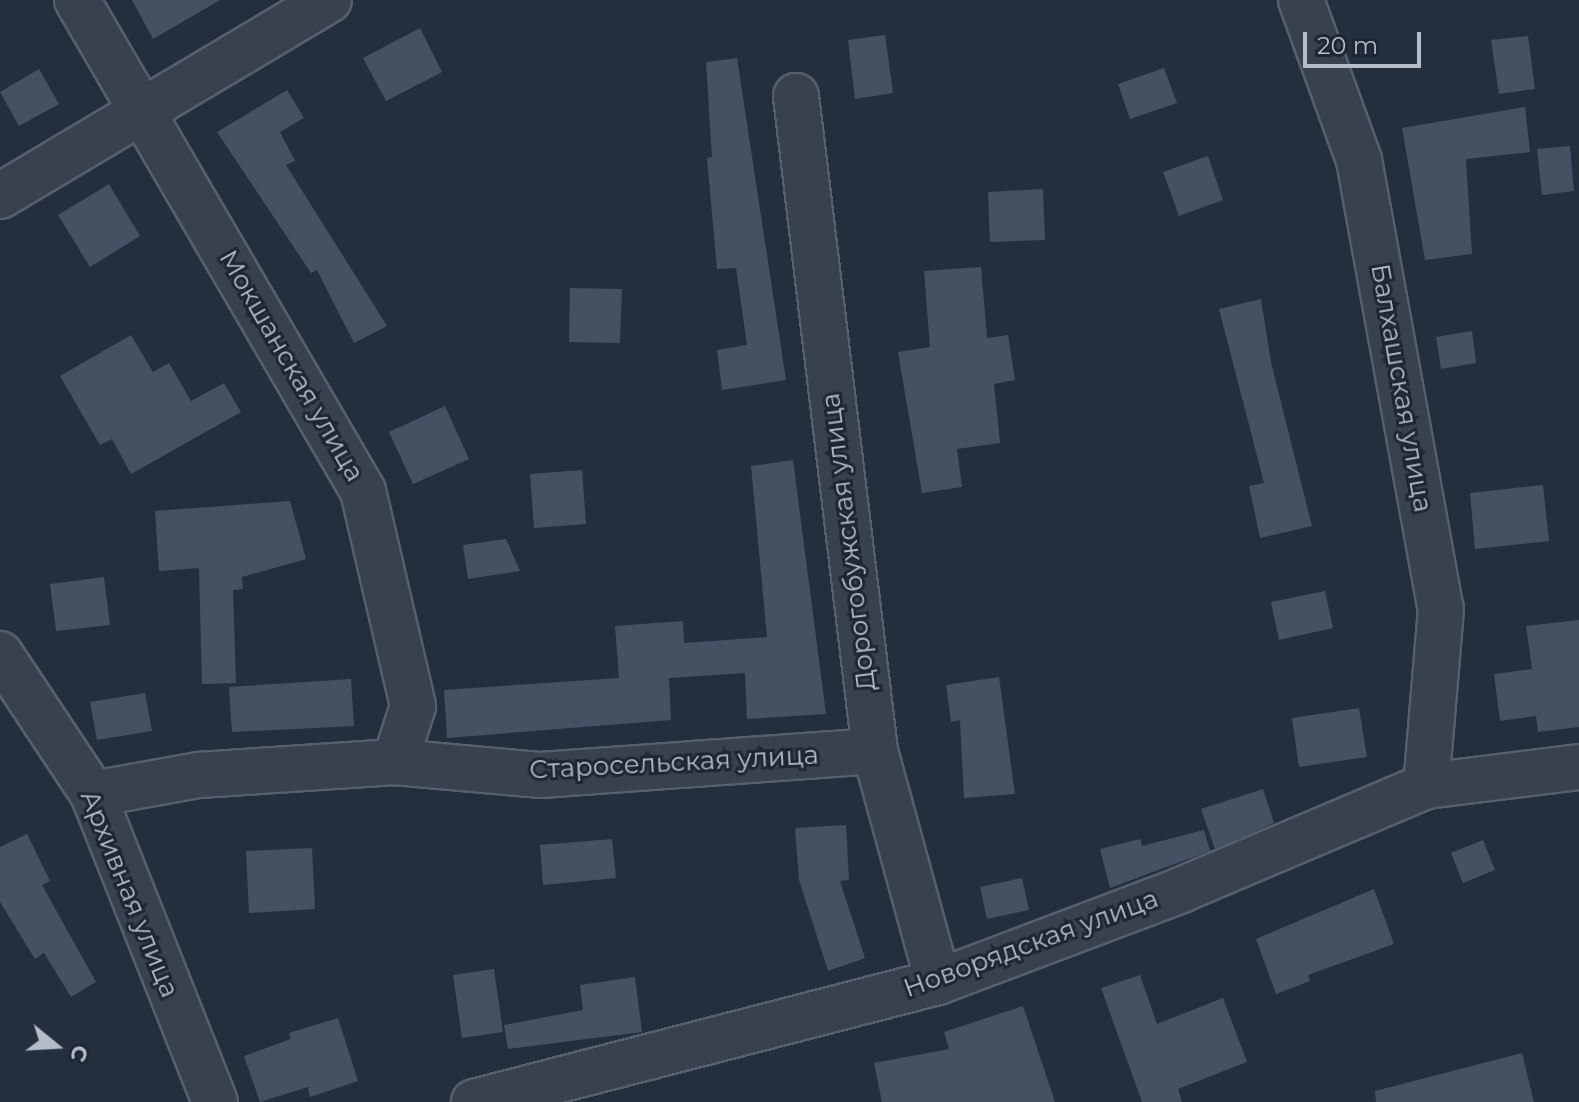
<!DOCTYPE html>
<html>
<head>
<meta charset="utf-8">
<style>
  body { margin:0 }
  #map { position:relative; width:1579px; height:1102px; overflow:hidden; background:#242f3e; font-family:Montserrat,sans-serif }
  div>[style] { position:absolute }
  .building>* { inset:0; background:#455162 }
  .roads { filter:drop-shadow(2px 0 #565f6c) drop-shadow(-2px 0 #565f6c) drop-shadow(0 2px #565f6c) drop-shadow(0 -2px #565f6c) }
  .minor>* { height:44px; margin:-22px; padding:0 22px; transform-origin:22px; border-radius:22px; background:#38414e }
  span { translate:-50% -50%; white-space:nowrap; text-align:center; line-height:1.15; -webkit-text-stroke:6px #1d2633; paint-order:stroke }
  .street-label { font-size:26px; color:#b4bcc9 }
  .north { position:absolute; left:16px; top:1006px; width:80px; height:80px; -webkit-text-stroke:6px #1d2633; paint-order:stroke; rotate:108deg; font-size:22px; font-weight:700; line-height:32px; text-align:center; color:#b4bcc9 }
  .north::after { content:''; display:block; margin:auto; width:28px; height:36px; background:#b4bcc9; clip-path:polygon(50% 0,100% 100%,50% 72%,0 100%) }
  .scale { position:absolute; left:1303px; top:32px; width:118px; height:36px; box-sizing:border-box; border:4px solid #b4bcc9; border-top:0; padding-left:10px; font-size:24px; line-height:28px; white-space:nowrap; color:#b4bcc9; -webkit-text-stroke:6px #1d2633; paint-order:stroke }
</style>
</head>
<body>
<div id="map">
  <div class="building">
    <i style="clip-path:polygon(132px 0,220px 0,153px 39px)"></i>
    <i style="clip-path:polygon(420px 28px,442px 72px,386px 101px,363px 58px)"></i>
    <i style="clip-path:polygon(885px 35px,893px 93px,855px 99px,848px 40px)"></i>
    <i style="clip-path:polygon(1528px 36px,1535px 89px,1499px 94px,1491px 40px)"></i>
    <i style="clip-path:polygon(737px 58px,786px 380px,722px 390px,717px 350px,747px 345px,736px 268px,717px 269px,707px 158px,712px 157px,706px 62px)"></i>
    <i style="clip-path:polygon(1164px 68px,1177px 103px,1130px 119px,1118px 84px)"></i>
    <i style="clip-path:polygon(39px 69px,59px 104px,19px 126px,0 92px)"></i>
    <i style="clip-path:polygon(287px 90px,304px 118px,280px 132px,295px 161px,286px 165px,387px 326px,354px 343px,317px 270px,311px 273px,217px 132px)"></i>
    <i style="clip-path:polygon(1525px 107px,1530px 152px,1466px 159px,1472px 254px,1425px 260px,1402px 128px)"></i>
    <i style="clip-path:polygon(1570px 146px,1574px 191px,1542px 195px,1537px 149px)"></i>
    <i style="clip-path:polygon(1208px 156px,1223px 200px,1179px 216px,1163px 172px)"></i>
    <i style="clip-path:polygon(109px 184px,140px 236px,90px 267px,58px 215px)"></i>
    <i style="clip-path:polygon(1043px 189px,1045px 240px,990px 242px,988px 192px)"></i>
    <i style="clip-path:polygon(981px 267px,987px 338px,1008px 335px,1015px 380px,994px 384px,1000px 443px,957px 449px,962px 487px,922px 493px,898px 352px,930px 347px,924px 271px)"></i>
    <i style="clip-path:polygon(570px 288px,622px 289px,620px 343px,569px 342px)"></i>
    <i style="clip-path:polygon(1261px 299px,1271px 362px,1312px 526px,1260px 538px,1249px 486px,1264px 483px,1219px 309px)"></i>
    <i style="clip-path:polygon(1472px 331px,1476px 363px,1441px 369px,1436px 337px)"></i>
    <i style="clip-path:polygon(131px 335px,153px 372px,169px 363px,191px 401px,224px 383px,241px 412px,131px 474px,112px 439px,100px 445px,60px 376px)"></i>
    <i style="clip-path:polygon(445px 406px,469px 459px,413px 484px,389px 432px)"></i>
    <i style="clip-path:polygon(793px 460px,826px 714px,747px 719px,745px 673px,669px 678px,671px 720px,447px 738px,444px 690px,619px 678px,615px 626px,683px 621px,684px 643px,767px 637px,751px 466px)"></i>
    <i style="clip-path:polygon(582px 470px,586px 524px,534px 528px,530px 474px)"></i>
    <i style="clip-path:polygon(1543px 485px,1549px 541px,1475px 549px,1470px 493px)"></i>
    <i style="clip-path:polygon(290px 501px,306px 559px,242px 577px,243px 589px,233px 590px,236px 683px,202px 684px,199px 568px,159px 571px,155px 511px)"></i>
    <i style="clip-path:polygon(506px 539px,520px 571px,468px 579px,463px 545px)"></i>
    <i style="clip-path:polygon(104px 577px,110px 625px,56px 631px,50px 584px)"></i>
    <i style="clip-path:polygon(1325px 591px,1333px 628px,1279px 640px,1271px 602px)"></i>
    <i style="clip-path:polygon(1579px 620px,1579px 727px,1538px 732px,1536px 716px,1500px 721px,1494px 674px,1532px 669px,1526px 626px)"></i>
    <i style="clip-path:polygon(999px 677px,1015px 794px,964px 798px,960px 720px,951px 722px,946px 685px)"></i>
    <i style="clip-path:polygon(351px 679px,354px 726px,232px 732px,229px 687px)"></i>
    <i style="clip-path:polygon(145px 693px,152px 731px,97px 740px,90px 702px)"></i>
    <i style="clip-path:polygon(1359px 708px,1367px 757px,1299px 767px,1292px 718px)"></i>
    <i style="clip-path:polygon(1263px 789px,1274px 823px,1215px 849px,1201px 809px)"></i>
    <i style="clip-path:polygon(846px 825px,849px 880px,840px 881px,865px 958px,828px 971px,799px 880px,795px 828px)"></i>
    <i style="clip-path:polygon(1204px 830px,1210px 851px,1110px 888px,1100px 849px,1140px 839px,1142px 846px)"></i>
    <i style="clip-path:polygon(27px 834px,50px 881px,42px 885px,96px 982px,71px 997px,44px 953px,35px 959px,0 902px,0 847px)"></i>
    <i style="clip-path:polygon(612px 839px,616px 878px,543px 885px,540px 845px)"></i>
    <i style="clip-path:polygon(1483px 840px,1495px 870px,1463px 883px,1451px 853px)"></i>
    <i style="clip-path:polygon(312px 848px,315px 909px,249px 913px,246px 851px)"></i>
    <i style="clip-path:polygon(1022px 878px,1029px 910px,987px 919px,980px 887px)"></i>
    <i style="clip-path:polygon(1374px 889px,1394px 944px,1308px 975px,1310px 981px,1276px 994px,1256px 939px)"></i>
    <i style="clip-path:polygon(494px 969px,503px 1032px,462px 1038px,453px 975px)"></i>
    <i style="clip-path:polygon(1140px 975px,1157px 1024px,1223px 998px,1247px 1062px,1178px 1089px,1182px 1102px,1142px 1102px,1101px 988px)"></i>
    <i style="clip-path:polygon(635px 977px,642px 1032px,508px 1049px,504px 1025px,583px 1010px,580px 985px)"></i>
    <i style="clip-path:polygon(1023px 1006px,1055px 1102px,882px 1102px,874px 1063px,949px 1049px,944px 1032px)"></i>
    <i style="clip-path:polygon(338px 1018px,358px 1081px,310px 1097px,308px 1087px,260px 1102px,244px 1056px,291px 1039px,289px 1033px)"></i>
    <i style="clip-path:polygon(1522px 1053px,1534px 1102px,1376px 1102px,1375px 1091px)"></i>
  </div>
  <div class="roads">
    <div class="minor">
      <i style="left:77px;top:0;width:568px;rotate:59.78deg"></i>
      <i style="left:363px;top:491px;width:221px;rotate:76.9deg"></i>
      <i style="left:413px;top:706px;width:59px;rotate:107.8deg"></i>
      <i style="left:1301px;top:0;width:170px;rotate:70.1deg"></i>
      <i style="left:1359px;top:160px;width:456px;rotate:79.7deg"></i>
      <i style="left:1441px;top:609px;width:178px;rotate:94.8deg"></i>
      <i style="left:796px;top:96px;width:660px;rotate:83.12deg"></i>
      <i style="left:875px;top:751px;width:239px;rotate:74.7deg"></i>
      <i style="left:0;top:196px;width:383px;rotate:-30.8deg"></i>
      <i style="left:0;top:654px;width:168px;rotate:56.4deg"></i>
      <i style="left:93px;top:794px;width:331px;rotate:68.4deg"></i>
      <i style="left:93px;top:794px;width:108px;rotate:-10.2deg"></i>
      <i style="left:199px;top:775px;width:196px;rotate:-3.8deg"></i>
      <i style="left:395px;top:762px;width:147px;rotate:5.1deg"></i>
      <i style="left:541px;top:775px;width:335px;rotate:-4.1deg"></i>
      <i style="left:474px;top:1102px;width:479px;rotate:-14.5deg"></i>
      <i style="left:938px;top:982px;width:260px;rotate:-20.7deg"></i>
      <i style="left:1181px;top:890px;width:266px;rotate:-23deg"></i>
      <i style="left:1426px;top:786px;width:154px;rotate:-7.1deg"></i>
    </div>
  </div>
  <div class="street-label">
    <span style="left:291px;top:366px;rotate:60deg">Мокшанская улица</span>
    <span style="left:1401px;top:388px;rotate:80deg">Балхашская улица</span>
    <span style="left:849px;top:542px;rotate:-97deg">Дорогобужская улица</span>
    <span style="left:674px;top:763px;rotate:-3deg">Старосельская улица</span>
    <span style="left:129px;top:894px;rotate:68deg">Архивная улица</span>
    <span style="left:1031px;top:944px;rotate:-20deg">Новорядская улица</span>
  </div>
  <div class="north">С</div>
  <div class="scale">20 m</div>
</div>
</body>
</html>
